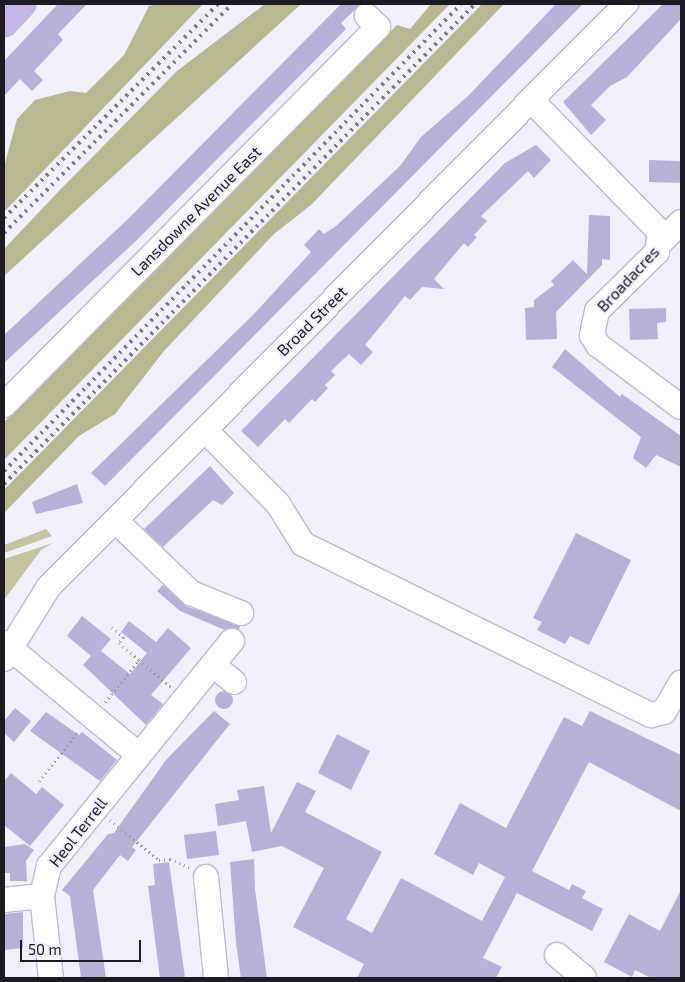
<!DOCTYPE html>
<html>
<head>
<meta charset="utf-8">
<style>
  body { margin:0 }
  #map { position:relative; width:685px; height:982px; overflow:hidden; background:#f1effc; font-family:"Exo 2",sans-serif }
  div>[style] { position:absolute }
  .green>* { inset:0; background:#c4c49e }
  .forest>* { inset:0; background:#b8b890 }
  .building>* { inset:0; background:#b8b0d6 }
  .round { border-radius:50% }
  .path>* { height:3px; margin-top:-1.5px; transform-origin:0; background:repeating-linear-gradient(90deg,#96949e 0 1px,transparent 0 5px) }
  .roads { filter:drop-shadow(1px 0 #bfbad0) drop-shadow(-1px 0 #bfbad0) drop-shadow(0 1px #bfbad0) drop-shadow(0 -1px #bfbad0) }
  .minor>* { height:24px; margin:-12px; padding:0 12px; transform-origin:12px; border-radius:12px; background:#fff }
  .major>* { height:28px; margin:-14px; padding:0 14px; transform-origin:14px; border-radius:14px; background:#c4b5eb }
  .rail>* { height:4px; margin-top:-2px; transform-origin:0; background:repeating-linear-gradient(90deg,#7f7d87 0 2.5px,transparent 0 7.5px) }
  span { translate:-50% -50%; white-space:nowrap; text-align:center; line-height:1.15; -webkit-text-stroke:4px #f1effc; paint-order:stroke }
  .street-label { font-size:16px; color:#1c1a22 }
  .frame { position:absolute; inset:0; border:5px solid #1c1a22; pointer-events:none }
  .scale { position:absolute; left:20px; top:940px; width:121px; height:22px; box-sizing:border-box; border:2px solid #1c1a22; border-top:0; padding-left:6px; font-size:15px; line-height:18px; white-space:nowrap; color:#1c1a22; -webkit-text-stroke:4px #f1effc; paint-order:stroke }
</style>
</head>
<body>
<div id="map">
  <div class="green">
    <i style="clip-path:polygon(46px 529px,52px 536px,4px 553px,4px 545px)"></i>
    <i style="clip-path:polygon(53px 543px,41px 550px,4px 600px,4px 559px)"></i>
  </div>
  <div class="forest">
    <i style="clip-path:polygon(158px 4px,203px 4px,4px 212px,4px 167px,17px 119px,35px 100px,70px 91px,86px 93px,124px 55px,149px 6px)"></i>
    <i style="clip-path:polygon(265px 4px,301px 4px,4px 276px,4px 249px,56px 194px,177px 71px)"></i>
    <i style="clip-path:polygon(431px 4px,450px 4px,4px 460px,4px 422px,397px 25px,410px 29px)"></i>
    <i style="clip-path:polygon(482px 4px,504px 4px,311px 205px,274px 234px,164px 351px,115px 414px,79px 436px,4px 513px,4px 490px)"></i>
  </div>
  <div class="building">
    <i style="clip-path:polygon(58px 4px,87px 4px,58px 34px,63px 40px,34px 71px,43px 80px,32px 91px,20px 79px,4px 96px,4px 61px)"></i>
    <i style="clip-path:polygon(341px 4px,361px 4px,341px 23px,346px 29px,138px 239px,4px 363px,4px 335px,129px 218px)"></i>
    <i style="clip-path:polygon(556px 4px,583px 4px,105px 486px,91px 473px,254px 314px,311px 252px,304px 245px,319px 229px,324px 234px,336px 226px,400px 166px,421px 137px,468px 96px)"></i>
    <i style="clip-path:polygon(663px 4px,681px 4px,681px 19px,627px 77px,610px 86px,591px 105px,606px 120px,591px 135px,563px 102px)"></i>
    <i style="clip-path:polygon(536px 145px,551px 160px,534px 178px,528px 171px,481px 216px,487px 221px,474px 235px,477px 237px,468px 247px,464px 243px,434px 279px,444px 289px,422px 287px,410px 300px,405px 296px,365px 345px,373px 352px,361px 365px,349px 354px,331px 371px,335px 375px,325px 385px,328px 388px,315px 402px,312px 399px,289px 423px,285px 419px,258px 447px,241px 431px,505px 163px)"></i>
    <i style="clip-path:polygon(649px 160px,681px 161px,681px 183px,649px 182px)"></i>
    <i style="clip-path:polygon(589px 215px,610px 216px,610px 260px,602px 259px,602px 265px,556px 312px,557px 339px,526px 340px,525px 308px,534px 307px,534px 300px,554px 285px,551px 281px,573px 260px,587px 274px)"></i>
    <i style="clip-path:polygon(666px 308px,666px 322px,657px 323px,658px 339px,630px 340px,629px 309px)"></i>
    <i style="clip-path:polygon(565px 349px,620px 397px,622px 394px,681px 436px,681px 467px,656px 455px,646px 468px,633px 458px,641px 437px,552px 367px)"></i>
    <i style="clip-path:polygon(210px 466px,234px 493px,222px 505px,213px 500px,163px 547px,144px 529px)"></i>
    <i style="clip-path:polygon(77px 484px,83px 503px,36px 514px,32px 502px)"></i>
    <i style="clip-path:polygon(576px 533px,631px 560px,589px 645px,570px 636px,565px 644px,537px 630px,542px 622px,533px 618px)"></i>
    <i style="clip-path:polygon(163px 585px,186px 606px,240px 626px,239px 630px,225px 630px,180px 611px,157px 591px)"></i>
    <i style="clip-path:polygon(82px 616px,111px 639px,101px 651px,130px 674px,147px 653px,121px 632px,129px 621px,156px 642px,168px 628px,191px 648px,151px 695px,163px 704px,146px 725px,83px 665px,91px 656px,67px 636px)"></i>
    <i class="round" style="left:215px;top:691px;width:18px;height:18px"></i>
    <i style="clip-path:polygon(15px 708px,31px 721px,14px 742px,4px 733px,4px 721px)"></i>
    <i style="clip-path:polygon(214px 711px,230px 724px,132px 847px,136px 850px,128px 861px,120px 855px,93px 890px,106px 978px,81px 978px,70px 896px,62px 890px,108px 834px,114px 833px,166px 760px)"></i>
    <i style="clip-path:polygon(590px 711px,681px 755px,681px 811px,589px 762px,532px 871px,569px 890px,572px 884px,586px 891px,582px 898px,603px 909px,592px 931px,517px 893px,483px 958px,502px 967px,496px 978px,357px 978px,364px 964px,293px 927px,324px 868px,282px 846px,252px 852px,246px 821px,218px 826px,215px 804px,239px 800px,237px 790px,264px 786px,271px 833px,297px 782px,316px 791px,305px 812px,382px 852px,346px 919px,372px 933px,401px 878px,482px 921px,505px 877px,479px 863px,473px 875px,434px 854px,460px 803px,506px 828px,564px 717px,582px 726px)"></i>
    <i style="clip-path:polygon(46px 712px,79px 735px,82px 732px,117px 760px,100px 781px,30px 731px)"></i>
    <i style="clip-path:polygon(337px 734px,370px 751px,351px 790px,318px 773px)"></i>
    <i style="clip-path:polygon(11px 773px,36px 794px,42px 787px,64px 805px,30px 846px,4px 825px,4px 781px)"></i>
    <i style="clip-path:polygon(216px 831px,219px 855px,187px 859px,184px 835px)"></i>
    <i style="clip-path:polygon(25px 844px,34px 850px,26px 861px,27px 881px,10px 881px,10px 873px,4px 873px,4px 847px)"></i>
    <i style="clip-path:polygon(254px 859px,255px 889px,267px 978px,241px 978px,236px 943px,230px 862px)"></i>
    <i style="clip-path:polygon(169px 862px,174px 898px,185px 978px,160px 978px,148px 886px,155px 885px,153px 864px)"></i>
    <i style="clip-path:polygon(681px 890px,681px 978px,651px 978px,635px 970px,632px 977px,604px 962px,629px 914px,660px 931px)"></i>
    <i style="clip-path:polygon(23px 912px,23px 948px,4px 950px,4px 914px)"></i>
  </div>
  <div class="path">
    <i style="left:112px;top:627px;width:16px;rotate:40deg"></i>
    <i style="left:124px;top:637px;width:8px;rotate:130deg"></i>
    <i style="left:119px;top:643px;width:26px;rotate:40deg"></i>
    <i style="left:105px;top:702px;width:54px;rotate:-51deg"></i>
    <i style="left:139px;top:660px;width:43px;rotate:40.3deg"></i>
    <i style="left:39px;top:781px;width:64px;rotate:-51.3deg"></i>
    <i style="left:110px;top:820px;width:63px;rotate:39.2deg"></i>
    <i style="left:159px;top:860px;width:11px;rotate:-5deg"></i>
    <i style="left:170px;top:859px;width:22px;rotate:24deg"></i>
  </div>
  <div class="roads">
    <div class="minor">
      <i style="left:531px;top:100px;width:185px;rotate:45.7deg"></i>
      <i style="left:660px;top:232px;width:20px;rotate:99deg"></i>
      <i style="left:657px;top:252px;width:84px;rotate:135.5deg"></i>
      <i style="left:597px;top:311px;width:25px;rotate:102deg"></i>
      <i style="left:592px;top:335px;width:12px;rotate:59deg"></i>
      <i style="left:598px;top:345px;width:104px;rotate:36.8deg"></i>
      <i style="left:662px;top:241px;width:27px;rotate:-45deg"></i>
      <i style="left:4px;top:405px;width:532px;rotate:-45.3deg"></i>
      <i style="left:378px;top:27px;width:16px;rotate:-135deg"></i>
      <i style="left:205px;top:430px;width:104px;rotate:45.4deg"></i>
      <i style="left:278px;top:504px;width:47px;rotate:58deg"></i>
      <i style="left:303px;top:544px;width:388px;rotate:26.2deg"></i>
      <i style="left:651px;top:715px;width:13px;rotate:-13deg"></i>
      <i style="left:664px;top:712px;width:34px;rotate:-60deg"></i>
      <i style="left:116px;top:521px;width:104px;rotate:43.8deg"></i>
      <i style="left:191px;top:593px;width:54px;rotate:21.8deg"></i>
      <i style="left:4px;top:643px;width:175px;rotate:39.7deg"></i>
      <i style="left:4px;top:659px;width:84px;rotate:-58.2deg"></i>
      <i style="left:48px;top:588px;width:822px;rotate:-45.3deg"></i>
      <i style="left:213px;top:665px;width:27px;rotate:39deg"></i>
      <i style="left:206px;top:877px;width:101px;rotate:84.3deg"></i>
      <i style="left:4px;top:900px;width:38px;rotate:-6deg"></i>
      <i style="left:557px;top:955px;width:35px;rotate:40deg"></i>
      <i style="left:51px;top:978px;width:82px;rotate:-96.3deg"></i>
      <i style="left:42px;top:896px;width:31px;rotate:-77deg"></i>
      <i style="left:49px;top:866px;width:290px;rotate:-50.9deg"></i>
    </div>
    <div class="major">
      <i style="left:4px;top:22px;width:25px;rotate:-47deg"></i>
    </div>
  </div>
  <div class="rail">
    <i style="left:4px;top:218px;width:303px;rotate:-45deg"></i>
    <i style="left:4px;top:233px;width:323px;rotate:-45.1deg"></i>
    <i style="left:4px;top:471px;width:653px;rotate:-45.62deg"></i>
    <i style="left:4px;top:484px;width:672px;rotate:-45.54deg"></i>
  </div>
  <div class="street-label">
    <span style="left:196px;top:211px;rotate:-45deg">Lansdowne Avenue East</span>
    <span style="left:628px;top:279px;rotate:-47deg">Broadacres</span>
    <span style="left:312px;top:321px;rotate:-45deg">Broad Street</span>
    <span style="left:78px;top:832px;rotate:-52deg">Heol Terrell</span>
  </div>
  <div class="frame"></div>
  <div class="scale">50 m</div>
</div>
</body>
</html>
